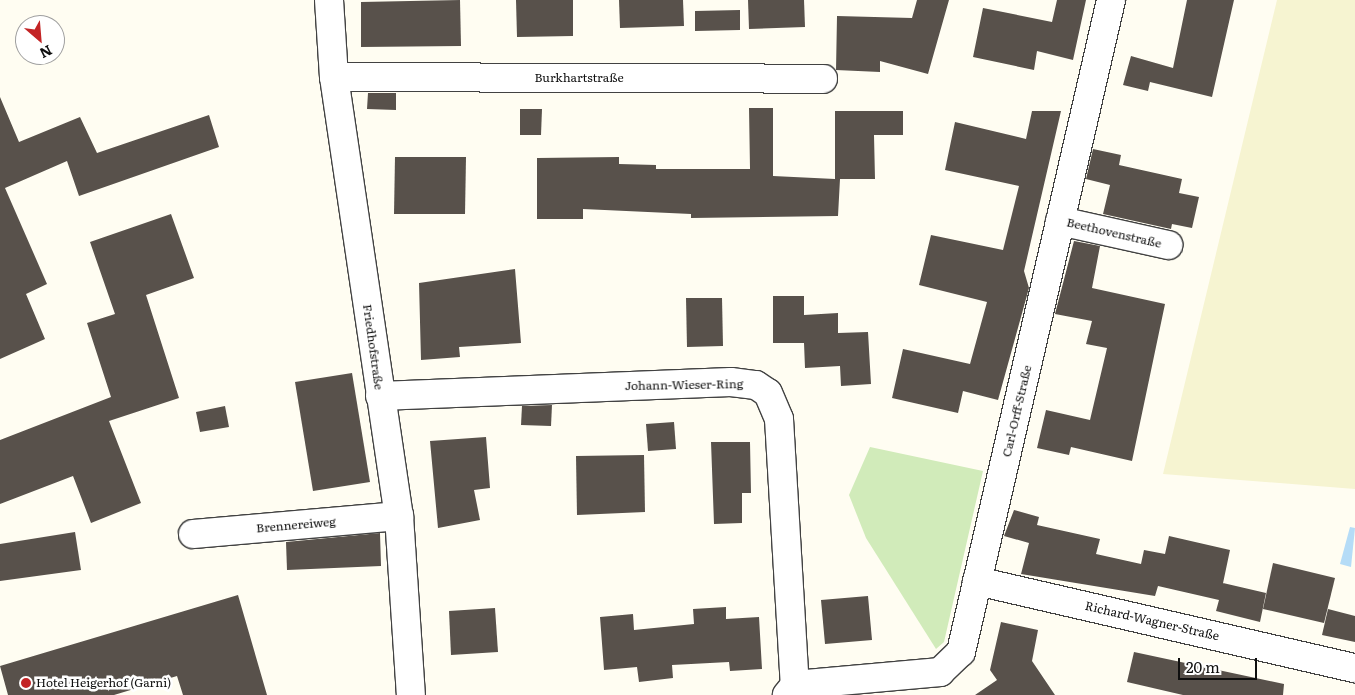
<!DOCTYPE html>
<html>
<head>
<meta charset="utf-8">
<style>
  body { margin:0 }
  #map { position:relative; width:1355px; height:695px; overflow:hidden; background:#fffdf2; font-family:Literata,serif }
  div>[style] { position:absolute }
  .farmland>* { inset:0; background:#f6f4d1 }
  .green>* { inset:0; background:#d1ebba }
  .water>* { inset:0; background:#b5dcf7 }
  .building>* { inset:0; background:#58514b }
  .roads { filter:drop-shadow(1px 0 #424242) drop-shadow(-1px 0 #424242) drop-shadow(0 1px #424242) drop-shadow(0 -1px #424242) }
  .minor>* { height:28px; margin:-14px; padding:0 14px; transform-origin:14px; border-radius:14px; background:#fff }
  .dots>* { width:14px; height:14px; translate:-50% -50%; box-sizing:border-box; border:2px solid #fff; border-radius:50% }
  span { translate:-50% -50%; white-space:nowrap; text-align:center; line-height:1.15; -webkit-text-stroke:5px #fff; paint-order:stroke }
  .street-label { font-size:12px; color:#0f0f0f }
  .poi-label { font-size:12px; color:#0f0f0f }
  .left { translate:0 -50%; text-align:left }
  .north { position:absolute; left:15px; top:15px; width:50px; height:50px; box-sizing:border-box; background:#fff; border:1px solid #9f9f9f; border-radius:50%; rotate:153deg; font-size:14px; font-weight:700; line-height:20px; text-align:center; color:#0f0f0f }
  .north::after { content:''; display:block; margin:auto; width:18px; height:22px; background:#c32425; clip-path:polygon(50% 0,100% 100%,50% 72%,0 100%) }
  .scale { position:absolute; left:1178px; top:658px; width:79px; height:22px; box-sizing:border-box; border:2px solid #0f0f0f; border-top:0; padding-left:6px; font-size:15px; line-height:18px; white-space:nowrap; color:#0f0f0f; -webkit-text-stroke:4px #fff; paint-order:stroke }
</style>
</head>
<body>
<div id="map">
  <div class="farmland">
    <i style="clip-path:polygon(1277px 0,1355px 0,1355px 489px,1163px 474px)"></i>
  </div>
  <div class="green">
    <i style="clip-path:polygon(870px 447px,983px 471px,944px 642px,936px 649px,866px 538px,849px 495px)"></i>
  </div>
  <div class="water">
    <i style="clip-path:polygon(1350px 527px,1355px 528px,1351px 567px,1340px 564px)"></i>
  </div>
  <div class="building">
    <i style="clip-path:polygon(460px 0,461px 46px,361px 47px,361px 2px)"></i>
    <i style="clip-path:polygon(516px 0,573px 0,573px 36px,517px 37px)"></i>
    <i style="clip-path:polygon(619px 0,683px 0,684px 26px,620px 28px)"></i>
    <i style="clip-path:polygon(748px 0,804px 0,805px 27px,749px 29px)"></i>
    <i style="clip-path:polygon(917px 0,949px 0,928px 74px,880px 61px,880px 72px,836px 70px,837px 16px,912px 18px)"></i>
    <i style="clip-path:polygon(1057px 0,1086px 0,1073px 60px,1037px 51px,1034px 70px,973px 57px,983px 8px,1052px 22px)"></i>
    <i style="clip-path:polygon(1187px 0,1234px 0,1212px 97px,1150px 82px,1148px 91px,1123px 85px,1131px 56px,1173px 68px)"></i>
    <i style="clip-path:polygon(740px 10px,740px 30px,695px 31px,695px 11px)"></i>
    <i style="clip-path:polygon(368px 93px,396px 93px,396px 110px,367px 109px)"></i>
    <i style="clip-path:polygon(0 97px,19px 142px,80px 117px,97px 153px,209px 115px,219px 147px,79px 196px,67px 161px,5px 188px,47px 284px,26px 294px,45px 339px,0 359px)"></i>
    <i style="clip-path:polygon(749px 108px,773px 108px,773px 176px,835px 179px,835px 111px,903px 111px,903px 135px,874px 135px,875px 179px,840px 179px,838px 216px,691px 218px,691px 214px,583px 209px,583px 219px,537px 219px,537px 158px,619px 157px,619px 164px,656px 165px,656px 169px,750px 169px)"></i>
    <i style="clip-path:polygon(520px 109px,542px 109px,541px 135px,520px 135px)"></i>
    <i style="clip-path:polygon(1032px 111px,1061px 111px,1024px 271px,1029px 288px,998px 400px,963px 391px,958px 413px,892px 398px,903px 349px,970px 364px,987px 302px,919px 285px,931px 235px,1003px 250px,1019px 186px,945px 170px,955px 122px,1026px 139px)"></i>
    <i style="clip-path:polygon(1093px 149px,1121px 155px,1119px 165px,1182px 179px,1179px 193px,1199px 197px,1192px 228px,1172px 224px,1171px 229px,1103px 214px,1110px 185px,1086px 179px)"></i>
    <i style="clip-path:polygon(395px 157px,466px 157px,465px 214px,394px 214px)"></i>
    <i style="clip-path:polygon(171px 214px,194px 278px,146px 295px,179px 398px,109px 421px,141px 503px,91px 523px,73px 476px,0 504px,0 440px,111px 397px,87px 323px,115px 314px,90px 242px)"></i>
    <i style="clip-path:polygon(1074px 241px,1100px 246px,1092px 288px,1165px 304px,1132px 461px,1071px 447px,1069px 455px,1037px 448px,1046px 410px,1090px 420px,1107px 348px,1086px 344px,1092px 321px,1055px 314px)"></i>
    <i style="clip-path:polygon(515px 269px,521px 343px,459px 347px,460px 357px,421px 360px,419px 283px)"></i>
    <i style="clip-path:polygon(773px 296px,804px 296px,804px 315px,838px 313px,838px 333px,868px 332px,871px 384px,841px 386px,840px 366px,805px 368px,804px 343px,773px 343px)"></i>
    <i style="clip-path:polygon(686px 298px,722px 298px,723px 346px,687px 347px)"></i>
    <i style="clip-path:polygon(352px 373px,370px 482px,313px 491px,295px 382px)"></i>
    <i style="clip-path:polygon(552px 405px,551px 426px,521px 425px,522px 406px)"></i>
    <i style="clip-path:polygon(225px 406px,229px 427px,200px 432px,196px 412px)"></i>
    <i style="clip-path:polygon(674px 422px,676px 449px,648px 451px,646px 424px)"></i>
    <i style="clip-path:polygon(486px 437px,490px 488px,474px 490px,480px 520px,438px 528px,430px 441px)"></i>
    <i style="clip-path:polygon(711px 442px,750px 442px,751px 493px,742px 493px,742px 523px,714px 524px)"></i>
    <i style="clip-path:polygon(644px 455px,645px 512px,577px 515px,576px 456px)"></i>
    <i style="clip-path:polygon(1014px 510px,1039px 517px,1037px 525px,1100px 539px,1096px 554px,1141px 564px,1144px 550px,1165px 554px,1169px 536px,1230px 550px,1222px 588px,1223px 583px,1266px 593px,1260px 622px,1216px 611px,1219px 600px,1158px 586px,1155px 596px,1021px 574px,1029px 543px,1004px 536px)"></i>
    <i style="clip-path:polygon(75px 532px,81px 570px,0 581px,0 544px)"></i>
    <i style="clip-path:polygon(380px 533px,381px 566px,287px 570px,286px 542px)"></i>
    <i style="clip-path:polygon(1273px 563px,1335px 578px,1324px 623px,1263px 609px)"></i>
    <i style="clip-path:polygon(238px 595px,267px 695px,183px 695px,177px 676px,114px 695px,8px 695px,0 666px)"></i>
    <i style="clip-path:polygon(868px 596px,872px 640px,825px 644px,821px 600px)"></i>
    <i style="clip-path:polygon(726px 607px,726px 619px,759px 617px,762px 669px,730px 671px,729px 662px,672px 665px,673px 678px,639px 682px,637px 667px,604px 670px,600px 617px,633px 614px,634px 630px,694px 624px,693px 609px)"></i>
    <i style="clip-path:polygon(495px 608px,498px 652px,451px 655px,449px 611px)"></i>
    <i style="clip-path:polygon(1328px 609px,1355px 616px,1355px 642px,1322px 635px)"></i>
    <i style="clip-path:polygon(1001px 622px,1038px 630px,1032px 661px,1055px 695px,975px 695px,997px 680px,990px 670px)"></i>
    <i style="clip-path:polygon(1134px 652px,1284px 684px,1283px 695px,1183px 695px,1127px 682px)"></i>
  </div>
  <div class="roads">
    <div class="minor">
      <i style="left:329px;top:0;width:77px;rotate:86.3deg"></i>
      <i style="left:334px;top:77px;width:444px;rotate:81.6deg"></i>
      <i style="left:399px;top:516px;width:179px;rotate:86.2deg"></i>
      <i style="left:334px;top:77px;width:489px;rotate:0.2deg"></i>
      <i style="left:1060px;top:221px;width:111px;rotate:12.5deg"></i>
      <i style="left:380px;top:396px;width:351px;rotate:-2.3deg"></i>
      <i style="left:731px;top:382px;width:25px;rotate:7deg"></i>
      <i style="left:756px;top:385px;width:14px;rotate:34deg"></i>
      <i style="left:768px;top:393px;width:28px;rotate:67deg"></i>
      <i style="left:779px;top:419px;width:266px;rotate:86.6deg"></i>
      <i style="left:795px;top:685px;width:13px;rotate:129deg"></i>
      <i style="left:193px;top:534px;width:207px;rotate:-5deg"></i>
      <i style="left:977px;top:581px;width:388px;rotate:13deg"></i>
      <i style="left:795px;top:685px;width:146px;rotate:-5.1deg"></i>
      <i style="left:940px;top:672px;width:29px;rotate:-44deg"></i>
      <i style="left:961px;top:652px;width:669px;rotate:-77.04deg"></i>
    </div>
  </div>
  <div class="dots">
    <i style="left:26px;top:683px;background:#c32425"></i>
  </div>
  <div class="street-label">
    <span style="left:579px;top:78px">Burkhartstraße</span>
    <span style="left:1114px;top:233px;rotate:13deg">Beethovenstraße</span>
    <span style="left:373px;top:347px;rotate:82deg">Friedhofstraße</span>
    <span style="left:684px;top:385px;rotate:-1deg">Johann-Wieser-Ring</span>
    <span style="left:1017px;top:411px;rotate:-77deg">Carl-Orff-Straße</span>
    <span style="left:296px;top:525px;rotate:-5deg">Brennereiweg</span>
    <span style="left:1152px;top:621px;rotate:13deg">Richard-Wagner-Straße</span>
  </div>
  <div class="poi-label">
    <span class="left" style="left:36px;top:683px">Hotel Heigerhof (Garni)</span>
  </div>
  <div class="north">N</div>
  <div class="scale">20 m</div>
</div>
</body>
</html>
